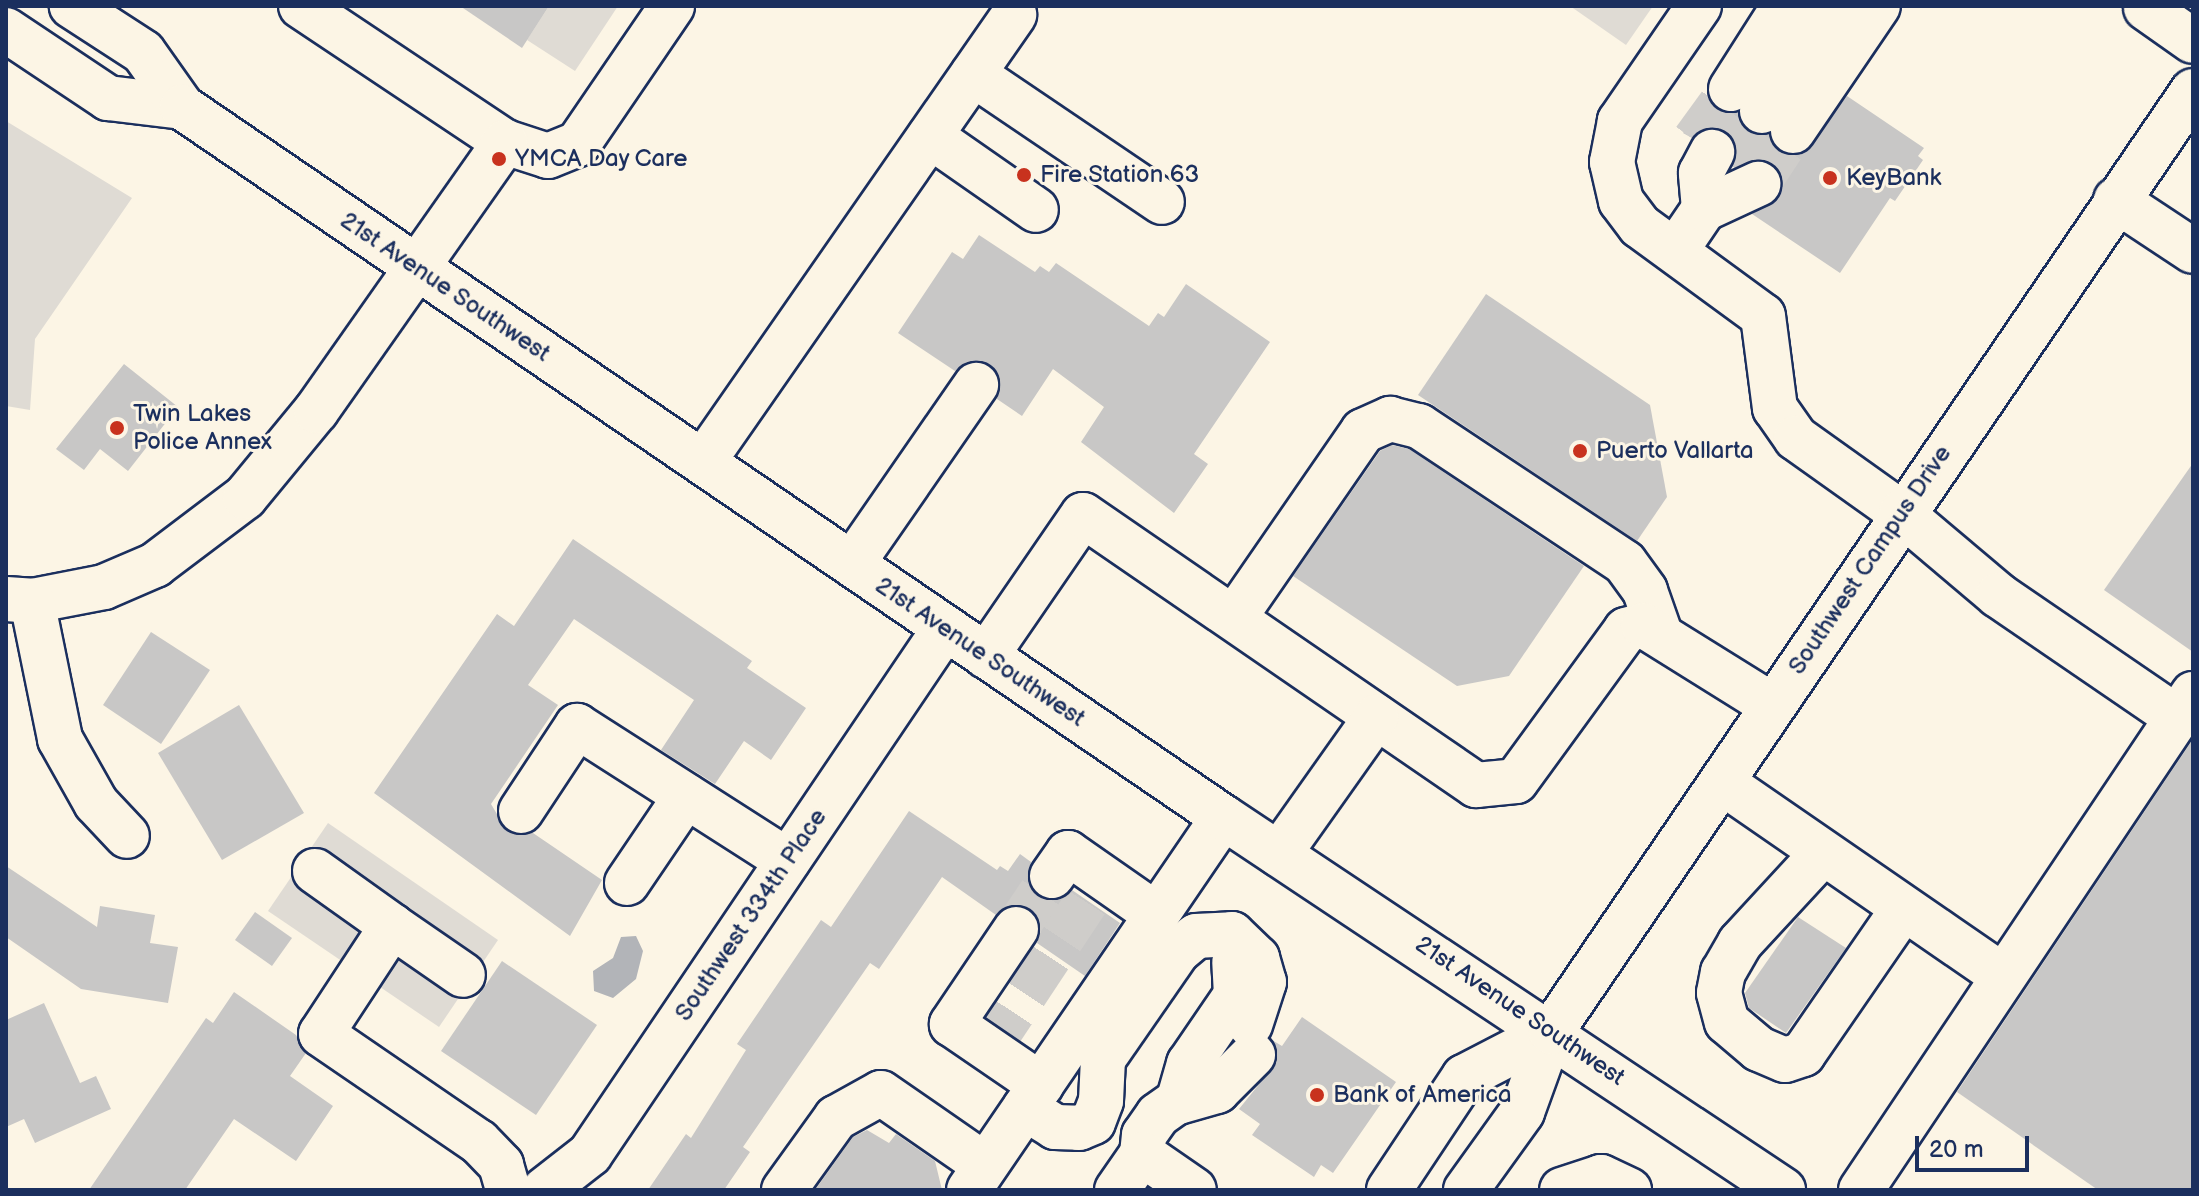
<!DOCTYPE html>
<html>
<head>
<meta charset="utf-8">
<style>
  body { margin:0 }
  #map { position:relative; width:2199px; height:1196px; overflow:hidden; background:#fcf5e5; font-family:"Balsamiq Sans",sans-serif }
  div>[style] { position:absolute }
  .green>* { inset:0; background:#dfdbd4 }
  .water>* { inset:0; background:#b2b4b8 }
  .building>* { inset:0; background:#c8c7c6 }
  .minor-tunnel>* { height:44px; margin-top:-22px; transform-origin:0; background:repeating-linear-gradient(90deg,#cfcdca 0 44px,transparent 0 66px) }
  .roads { filter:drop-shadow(2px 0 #1b2f5e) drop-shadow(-2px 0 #1b2f5e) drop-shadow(0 2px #1b2f5e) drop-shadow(0 -2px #1b2f5e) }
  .minor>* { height:44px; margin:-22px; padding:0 22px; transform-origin:22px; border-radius:22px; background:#fcf5e5 }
  .major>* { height:44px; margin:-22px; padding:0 22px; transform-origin:22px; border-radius:22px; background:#fcf5e5 }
  .dots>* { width:22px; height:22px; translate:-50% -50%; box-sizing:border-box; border:4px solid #fcf5e5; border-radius:50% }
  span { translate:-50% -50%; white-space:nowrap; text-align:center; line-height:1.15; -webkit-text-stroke:6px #fcf5e5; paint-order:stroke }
  .poi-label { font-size:24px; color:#1b2f5e }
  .left { translate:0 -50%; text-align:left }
  .street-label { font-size:24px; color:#1b2f5e }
  .frame { position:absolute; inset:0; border:8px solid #1b2f5e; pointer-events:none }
  .scale { position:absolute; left:1915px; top:1136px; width:114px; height:36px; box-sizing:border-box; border:4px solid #1b2f5e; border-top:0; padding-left:10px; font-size:24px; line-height:28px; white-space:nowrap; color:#1b2f5e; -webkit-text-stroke:6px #fcf5e5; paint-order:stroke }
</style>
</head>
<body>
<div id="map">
  <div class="green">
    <i style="clip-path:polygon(549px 6px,618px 6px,575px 71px,527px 40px)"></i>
    <i style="clip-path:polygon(1570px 6px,1653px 6px,1626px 45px)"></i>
    <i style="clip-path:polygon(6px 121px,132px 198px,35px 339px,30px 410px,6px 406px)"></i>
    <i style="clip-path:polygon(328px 823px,498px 940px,439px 1027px,268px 911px)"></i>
  </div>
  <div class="water">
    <i style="clip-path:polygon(636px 936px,643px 951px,636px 979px,613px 998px,594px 991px,593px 971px,613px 958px,621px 937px)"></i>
  </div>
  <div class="building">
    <i style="clip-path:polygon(460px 6px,549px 6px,522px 48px)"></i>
    <i style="clip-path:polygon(1847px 96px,1924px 148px,1918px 156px,1923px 160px,1895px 201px,1890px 198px,1840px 273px,1752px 214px,1779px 198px,1781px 174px,1773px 164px,1759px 159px,1733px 166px,1737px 150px,1723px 130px,1710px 127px,1692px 138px,1683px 133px,1708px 97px,1718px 110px,1738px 112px,1749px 132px,1769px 134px,1780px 152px,1803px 154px)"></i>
    <i style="clip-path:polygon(979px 235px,1035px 272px,1040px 266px,1049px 272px,1056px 263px,1149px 326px,1158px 313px,1164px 317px,1186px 284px,1270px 342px,1194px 454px,1208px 464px,1174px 513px,1081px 442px,1104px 407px,1053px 369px,1022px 416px,997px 399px,999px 375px,990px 364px,966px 362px,955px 371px,898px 333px,952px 252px,963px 259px)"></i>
    <i style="clip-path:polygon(1486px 294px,1650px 405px,1667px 497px,1637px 541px,1418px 395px)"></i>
    <i style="clip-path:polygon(124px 364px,178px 407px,128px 471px,100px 449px,84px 470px,56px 449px)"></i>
    <i style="clip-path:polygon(1392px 445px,1409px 449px,1584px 566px,1509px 676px,1457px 686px,1293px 576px,1380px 451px)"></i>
    <i style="clip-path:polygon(2193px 463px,2193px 652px,2104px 590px)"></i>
    <i style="clip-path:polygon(573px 539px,752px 661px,747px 668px,806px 708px,771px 760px,744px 741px,715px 784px,661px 750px,694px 700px,574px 619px,528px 685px,558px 705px,491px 804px,507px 831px,533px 833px,602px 880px,570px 936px,374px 793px,497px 614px,514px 626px)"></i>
    <i style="clip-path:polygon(151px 632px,210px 670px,161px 744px,103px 705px)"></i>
    <i style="clip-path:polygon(239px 705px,304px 813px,222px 860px,158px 753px)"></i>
    <i style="clip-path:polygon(2193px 739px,2193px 1190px,2098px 1190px,1957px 1092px)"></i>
    <i style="clip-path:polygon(909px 811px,997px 870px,1000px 866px,1008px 871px,1020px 854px,1031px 862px,1029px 886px,1038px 897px,1062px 899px,1072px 890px,1120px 923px,1085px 976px,1037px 943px,1041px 930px,1031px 909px,1017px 904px,996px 915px,942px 877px,879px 969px,870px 963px,789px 1080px,743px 1147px,750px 1152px,724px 1190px,648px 1190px,686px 1134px,691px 1138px,746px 1050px,737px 1044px,821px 920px,831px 927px)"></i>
    <i style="clip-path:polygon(6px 866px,97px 927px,100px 906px,155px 915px,150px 943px,178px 947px,168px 1003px,81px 989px,6px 937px)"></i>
    <i style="clip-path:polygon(255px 912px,292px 938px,272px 966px,235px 940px)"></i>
    <i style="clip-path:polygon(1798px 917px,1846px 948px,1786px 1033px,1749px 1008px,1745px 993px)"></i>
    <i style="clip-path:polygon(502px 961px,597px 1025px,536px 1115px,441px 1051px)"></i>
    <i style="clip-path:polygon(234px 992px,296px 1035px,306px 1053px,290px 1076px,333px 1106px,296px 1161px,234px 1119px,185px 1190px,89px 1190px,206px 1018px,213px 1023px)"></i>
    <i style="clip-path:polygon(44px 1003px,80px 1083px,96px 1076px,111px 1109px,35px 1143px,24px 1119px,6px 1127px,6px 1020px)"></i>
    <i style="clip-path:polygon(1302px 1017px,1396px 1082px,1333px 1173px,1321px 1165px,1314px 1177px,1252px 1135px,1260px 1124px,1239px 1109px,1277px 1062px,1272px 1040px,1282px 1046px)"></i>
    <i style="clip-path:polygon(867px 1130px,889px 1143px,896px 1134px,935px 1161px,942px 1190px,815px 1190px,853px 1137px)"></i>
  </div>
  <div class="minor-tunnel">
    <i style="left:1694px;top:140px;width:63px;rotate:-54deg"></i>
    <i style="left:1727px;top:163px;width:63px;rotate:-56.1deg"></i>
    <i style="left:1758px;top:184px;width:64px;rotate:-56.6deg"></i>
    <i style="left:1016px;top:929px;width:64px;rotate:-55.8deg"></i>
    <i style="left:989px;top:1049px;width:178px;rotate:-56.5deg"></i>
  </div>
  <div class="roads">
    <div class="minor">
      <i style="left:301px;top:6px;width:245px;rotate:33.7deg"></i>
      <i style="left:505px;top:142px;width:45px;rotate:18deg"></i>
      <i style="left:548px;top:156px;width:32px;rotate:-22deg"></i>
      <i style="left:578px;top:144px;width:167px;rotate:-55.7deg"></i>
      <i style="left:1699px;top:6px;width:140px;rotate:124.5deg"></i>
      <i style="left:1620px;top:121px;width:42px;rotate:101deg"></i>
      <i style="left:1612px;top:162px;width:40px;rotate:77deg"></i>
      <i style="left:1621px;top:201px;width:31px;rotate:53deg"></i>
      <i style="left:1640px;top:226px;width:152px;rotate:36.2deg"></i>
      <i style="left:1763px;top:316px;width:93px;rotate:82.6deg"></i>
      <i style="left:1775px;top:408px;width:37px;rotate:55deg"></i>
      <i style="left:1796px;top:438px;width:129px;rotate:35.5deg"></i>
      <i style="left:1901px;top:513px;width:127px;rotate:40.2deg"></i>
      <i style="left:1998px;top:595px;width:216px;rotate:34.4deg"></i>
      <i style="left:2146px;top:8px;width:57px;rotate:35.1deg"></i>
      <i style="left:973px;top:74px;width:228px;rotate:34.1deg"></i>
      <i style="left:1731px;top:89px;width:98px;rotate:-57.4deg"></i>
      <i style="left:1762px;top:111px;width:127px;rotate:-55.9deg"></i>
      <i style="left:1793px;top:131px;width:151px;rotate:-55.8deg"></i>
      <i style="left:930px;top:136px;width:129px;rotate:34.9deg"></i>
      <i style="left:2116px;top:200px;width:92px;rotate:33.5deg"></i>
      <i style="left:1704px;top:209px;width:60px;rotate:-24.8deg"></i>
      <i style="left:1676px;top:250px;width:50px;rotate:-55.7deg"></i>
      <i style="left:1704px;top:209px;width:36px;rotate:-95deg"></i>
      <i style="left:1701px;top:173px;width:24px;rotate:-62deg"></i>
      <i style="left:703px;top:462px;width:545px;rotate:-55.17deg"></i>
      <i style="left:852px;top:564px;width:218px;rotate:-55.3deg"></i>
      <i style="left:6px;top:599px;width:26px;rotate:4deg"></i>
      <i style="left:32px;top:601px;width:73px;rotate:-11deg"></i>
      <i style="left:104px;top:587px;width:56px;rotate:-23.3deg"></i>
      <i style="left:155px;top:565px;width:113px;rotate:-37.1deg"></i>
      <i style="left:245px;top:497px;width:112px;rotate:-50.5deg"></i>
      <i style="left:316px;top:411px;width:329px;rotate:-54.9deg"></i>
      <i style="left:32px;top:601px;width:141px;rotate:78.5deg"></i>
      <i style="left:60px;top:739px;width:73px;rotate:60.6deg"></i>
      <i style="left:96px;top:803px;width:45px;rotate:46.8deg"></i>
      <i style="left:1234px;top:618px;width:227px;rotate:-55.4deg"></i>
      <i style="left:1363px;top:431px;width:30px;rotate:-24deg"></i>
      <i style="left:1390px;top:419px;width:30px;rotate:14deg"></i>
      <i style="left:1419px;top:426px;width:247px;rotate:33.6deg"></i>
      <i style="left:1625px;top:563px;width:34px;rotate:54deg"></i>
      <i style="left:1645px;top:591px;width:42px;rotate:70.7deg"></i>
      <i style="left:986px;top:656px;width:171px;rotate:-55.5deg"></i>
      <i style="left:1083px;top:515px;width:477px;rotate:34.5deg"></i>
      <i style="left:1476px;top:785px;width:40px;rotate:-5.7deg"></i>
      <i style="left:1516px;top:781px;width:187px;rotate:-53.9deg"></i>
      <i style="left:1626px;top:630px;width:18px;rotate:-16deg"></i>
      <i style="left:1643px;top:625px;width:153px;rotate:31.9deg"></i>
      <i style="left:1723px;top:783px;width:338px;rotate:34.6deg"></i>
      <i style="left:521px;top:811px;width:102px;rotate:-56.6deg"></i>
      <i style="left:577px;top:726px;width:250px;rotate:32.6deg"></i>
      <i style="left:1279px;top:854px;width:168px;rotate:-54.7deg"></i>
      <i style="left:1822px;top:854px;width:121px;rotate:132.7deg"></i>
      <i style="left:1740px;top:943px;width:34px;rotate:120deg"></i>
      <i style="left:1723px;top:972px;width:21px;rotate:101deg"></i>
      <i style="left:1719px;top:993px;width:30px;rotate:75deg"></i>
      <i style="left:1727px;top:1022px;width:42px;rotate:40.2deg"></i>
      <i style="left:1759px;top:1049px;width:28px;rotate:23deg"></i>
      <i style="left:1785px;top:1060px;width:19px;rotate:-18deg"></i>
      <i style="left:1803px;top:1054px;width:176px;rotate:-55.4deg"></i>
      <i style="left:315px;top:871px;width:95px;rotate:35.5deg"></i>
      <i style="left:392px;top:926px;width:129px;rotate:123.3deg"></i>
      <i style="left:321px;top:1034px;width:191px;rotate:34.4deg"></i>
      <i style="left:479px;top:1142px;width:32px;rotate:46deg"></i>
      <i style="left:501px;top:1165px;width:26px;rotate:74deg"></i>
      <i style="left:1052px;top:876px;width:28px;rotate:-55deg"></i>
      <i style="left:1068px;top:853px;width:108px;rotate:34.9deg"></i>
      <i style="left:627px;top:883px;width:105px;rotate:-55.9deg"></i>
      <i style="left:392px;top:926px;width:86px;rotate:34.6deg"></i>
      <i style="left:1016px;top:929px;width:115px;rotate:124deg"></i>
      <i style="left:952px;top:1024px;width:108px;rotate:34.4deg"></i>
      <i style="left:1178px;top:1102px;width:40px;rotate:-74deg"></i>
      <i style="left:1189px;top:1064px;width:83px;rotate:-55.7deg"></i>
      <i style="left:1236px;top:995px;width:33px;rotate:-93deg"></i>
      <i style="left:1178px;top:1102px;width:41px;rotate:-15.8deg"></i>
      <i style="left:1217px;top:1091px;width:51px;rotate:-45deg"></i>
      <i style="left:1025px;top:1108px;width:36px;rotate:32deg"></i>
      <i style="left:1055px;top:1127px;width:24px;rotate:2deg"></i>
      <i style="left:1079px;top:1128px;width:15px;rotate:-23deg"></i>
      <i style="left:1093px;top:1122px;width:22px;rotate:-69deg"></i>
      <i style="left:1101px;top:1101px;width:42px;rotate:-87.3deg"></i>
      <i style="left:1103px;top:1059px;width:130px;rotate:-55.3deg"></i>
      <i style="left:1177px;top:952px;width:25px;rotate:-40deg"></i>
      <i style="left:1196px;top:936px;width:36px;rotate:-3deg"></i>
      <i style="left:1232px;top:934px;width:35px;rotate:44deg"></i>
      <i style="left:1257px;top:958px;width:25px;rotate:74deg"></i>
      <i style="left:1264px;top:982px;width:45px;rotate:108deg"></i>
      <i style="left:1142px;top:1154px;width:19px;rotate:-84deg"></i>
      <i style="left:1144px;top:1135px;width:24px;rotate:-55deg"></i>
      <i style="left:1158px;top:1115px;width:50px;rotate:-35.3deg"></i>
      <i style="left:544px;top:1190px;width:58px;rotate:-38deg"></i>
      <i style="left:590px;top:1154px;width:635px;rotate:-55.98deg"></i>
      <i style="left:784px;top:1190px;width:89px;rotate:-54.2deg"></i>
      <i style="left:836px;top:1118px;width:51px;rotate:-29.1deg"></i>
      <i style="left:881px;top:1093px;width:126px;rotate:34.7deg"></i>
      <i style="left:969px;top:1190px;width:451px;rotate:-55.7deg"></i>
      <i style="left:1117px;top:1190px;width:44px;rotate:-55.2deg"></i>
      <i style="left:1142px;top:1154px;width:63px;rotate:34.7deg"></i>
      <i style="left:1562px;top:1190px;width:41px;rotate:-18.4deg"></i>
      <i style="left:1601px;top:1177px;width:31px;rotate:25deg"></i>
      <i style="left:1861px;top:1190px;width:597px;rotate:-56.2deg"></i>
    </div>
    <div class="major">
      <i style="left:6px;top:30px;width:123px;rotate:33.7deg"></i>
      <i style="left:108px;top:98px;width:75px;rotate:6.9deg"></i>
      <i style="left:182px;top:107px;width:67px;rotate:-125.3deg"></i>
      <i style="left:143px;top:52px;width:85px;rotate:-147.1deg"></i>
      <i style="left:182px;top:107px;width:1260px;rotate:34.3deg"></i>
      <i style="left:1223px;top:817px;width:673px;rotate:33.67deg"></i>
      <i style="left:1389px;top:1190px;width:136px;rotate:-56.4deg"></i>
      <i style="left:1464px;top:1077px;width:98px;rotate:-27.3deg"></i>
      <i style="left:1466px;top:1190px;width:96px;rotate:-54.3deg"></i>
      <i style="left:1522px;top:1112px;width:85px;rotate:-70.1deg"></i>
      <i style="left:1551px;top:1032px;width:1139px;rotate:-55.7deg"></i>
    </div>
  </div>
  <div class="dots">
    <i style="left:499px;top:159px;background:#c8321e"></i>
    <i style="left:1024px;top:175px;background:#c8321e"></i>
    <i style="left:1830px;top:178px;background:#c8321e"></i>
    <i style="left:117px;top:428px;background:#c8321e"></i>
    <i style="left:1580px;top:451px;background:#c8321e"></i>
    <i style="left:1317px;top:1095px;background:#c8321e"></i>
  </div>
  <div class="poi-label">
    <span class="left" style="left:515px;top:159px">YMCA Day Care</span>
    <span class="left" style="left:1040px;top:175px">Fire Station 63</span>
    <span class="left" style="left:1846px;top:178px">KeyBank</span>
    <span class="left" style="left:133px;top:428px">Twin Lakes<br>Police Annex</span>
    <span class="left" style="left:1596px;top:451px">Puerto Vallarta</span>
    <span class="left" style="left:1333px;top:1095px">Bank of America</span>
  </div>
  <div class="street-label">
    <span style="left:445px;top:287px;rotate:34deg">21st Avenue Southwest</span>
    <span style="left:1870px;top:560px;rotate:-56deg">Southwest Campus Drive</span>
    <span style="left:980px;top:652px;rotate:34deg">21st Avenue Southwest</span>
    <span style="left:751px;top:915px;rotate:-56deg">Southwest 334th Place</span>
    <span style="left:1520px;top:1011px;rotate:34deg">21st Avenue Southwest</span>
  </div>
  <div class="frame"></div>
  <div class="scale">20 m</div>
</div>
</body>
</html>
